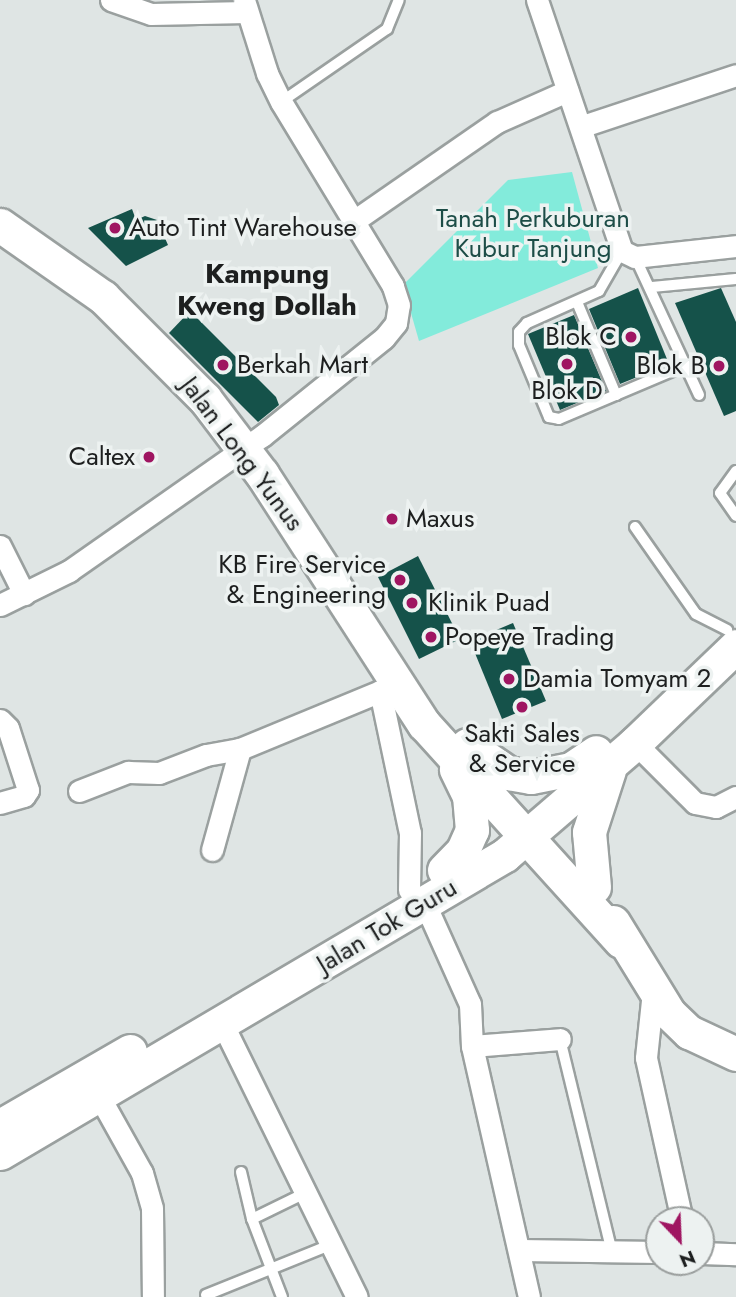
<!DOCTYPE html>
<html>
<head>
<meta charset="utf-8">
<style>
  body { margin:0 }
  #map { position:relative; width:736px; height:1297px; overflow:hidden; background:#dfe5e4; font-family:Jost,sans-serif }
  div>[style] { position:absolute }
  .green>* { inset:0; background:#83ebdb }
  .building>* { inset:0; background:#15524a }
  .roads { filter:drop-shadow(2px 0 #9aa09f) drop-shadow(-2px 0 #9aa09f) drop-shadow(0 2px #9aa09f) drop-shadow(0 -2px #9aa09f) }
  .service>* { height:10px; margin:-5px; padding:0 5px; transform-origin:5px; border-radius:5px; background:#fff }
  .minor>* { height:21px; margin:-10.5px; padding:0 10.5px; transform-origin:10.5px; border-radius:10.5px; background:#fff }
  .primary>* { height:33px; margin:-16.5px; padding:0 16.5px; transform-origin:16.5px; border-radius:16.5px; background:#fff }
  .dots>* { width:19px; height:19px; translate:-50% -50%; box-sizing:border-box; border:4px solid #edf2f1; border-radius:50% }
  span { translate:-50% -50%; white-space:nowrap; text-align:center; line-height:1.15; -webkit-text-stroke:7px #edf2f1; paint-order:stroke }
  .park-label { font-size:26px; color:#1d4d47 }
  .poi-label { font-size:26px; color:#1d1f1f }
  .left { translate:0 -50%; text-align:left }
  .right { translate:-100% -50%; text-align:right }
  .street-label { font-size:26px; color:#1d1f1f }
  .neighbourhood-label { font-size:28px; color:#1d1f1f; font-weight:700 }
  .north { position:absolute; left:645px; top:1206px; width:70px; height:70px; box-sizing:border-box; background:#edf2f1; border:2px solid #9a9e9d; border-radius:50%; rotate:157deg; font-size:19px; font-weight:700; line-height:28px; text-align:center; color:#1d1f1f }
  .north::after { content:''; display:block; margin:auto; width:24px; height:32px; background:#9f1561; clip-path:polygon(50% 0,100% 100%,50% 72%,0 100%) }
</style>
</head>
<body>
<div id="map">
  <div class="green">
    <i style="clip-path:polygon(572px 172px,598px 268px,419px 341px,403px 285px,508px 180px)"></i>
  </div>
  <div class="building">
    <i style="clip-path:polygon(132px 209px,136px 220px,145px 216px,157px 220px,168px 245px,126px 266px,88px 228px)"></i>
    <i style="clip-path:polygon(638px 288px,669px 364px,620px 384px,589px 309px)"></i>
    <i style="clip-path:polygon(721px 288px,736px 322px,736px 411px,724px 416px,675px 303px)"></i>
    <i style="clip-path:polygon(190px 311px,276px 397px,279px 405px,258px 422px,169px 333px)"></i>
    <i style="clip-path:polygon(574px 315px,606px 391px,560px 410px,528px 334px)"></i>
    <i style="clip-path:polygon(418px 556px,460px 639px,419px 659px,378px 577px)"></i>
    <i style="clip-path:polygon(513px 623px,546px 701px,502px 719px,470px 641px)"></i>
  </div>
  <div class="roads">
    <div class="service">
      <i style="left:281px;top:102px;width:129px;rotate:-34.6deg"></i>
      <i style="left:387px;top:29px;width:31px;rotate:-68deg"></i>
      <i style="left:622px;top:251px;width:46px;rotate:119.9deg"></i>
      <i style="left:599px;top:291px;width:79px;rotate:156deg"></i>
      <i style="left:527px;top:323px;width:12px;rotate:132deg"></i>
      <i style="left:519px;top:332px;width:13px;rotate:90deg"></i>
      <i style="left:519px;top:345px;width:78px;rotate:67.4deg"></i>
      <i style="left:549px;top:417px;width:10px;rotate:11deg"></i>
      <i style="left:559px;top:419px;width:138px;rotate:-23deg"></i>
      <i style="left:635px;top:257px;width:152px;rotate:65.1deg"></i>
      <i style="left:652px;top:287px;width:84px;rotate:-5.4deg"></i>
      <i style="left:577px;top:302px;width:101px;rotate:67.2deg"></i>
      <i style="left:736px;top:471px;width:27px;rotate:126deg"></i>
      <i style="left:720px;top:493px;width:28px;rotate:55deg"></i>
      <i style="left:635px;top:527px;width:106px;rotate:55deg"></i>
      <i style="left:696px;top:614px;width:35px;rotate:27deg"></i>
      <i style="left:560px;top:1039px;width:219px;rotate:76.3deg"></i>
      <i style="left:241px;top:1172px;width:48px;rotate:76.8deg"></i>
      <i style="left:206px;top:1295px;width:136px;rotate:-22deg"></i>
      <i style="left:282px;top:1297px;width:84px;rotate:-111deg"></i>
      <i style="left:252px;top:1219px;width:61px;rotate:-26.1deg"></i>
    </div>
    <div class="minor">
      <i style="left:111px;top:0;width:42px;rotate:19.3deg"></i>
      <i style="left:151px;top:14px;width:96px;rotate:-1.2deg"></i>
      <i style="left:537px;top:0;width:265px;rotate:71.3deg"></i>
      <i style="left:622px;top:251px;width:14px;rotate:25deg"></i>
      <i style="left:635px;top:257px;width:102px;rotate:-6.2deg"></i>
      <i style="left:583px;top:126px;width:161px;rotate:-18.4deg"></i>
      <i style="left:354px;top:221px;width:174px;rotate:-34.7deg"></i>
      <i style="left:497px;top:122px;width:77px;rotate:-23.9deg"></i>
      <i style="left:0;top:546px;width:54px;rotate:63.4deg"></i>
      <i style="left:0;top:605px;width:77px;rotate:-26.2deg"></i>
      <i style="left:69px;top:571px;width:236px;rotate:-35deg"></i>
      <i style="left:262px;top:436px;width:156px;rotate:-38.8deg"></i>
      <i style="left:384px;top:338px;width:19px;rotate:-51deg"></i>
      <i style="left:396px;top:323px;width:18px;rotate:-81deg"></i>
      <i style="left:399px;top:305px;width:20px;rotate:-108deg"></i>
      <i style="left:393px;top:286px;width:215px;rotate:-121.3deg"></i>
      <i style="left:281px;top:102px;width:32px;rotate:-116deg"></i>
      <i style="left:267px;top:73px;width:77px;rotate:-107.5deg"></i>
      <i style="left:380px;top:691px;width:145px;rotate:78.1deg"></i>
      <i style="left:410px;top:833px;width:57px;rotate:91deg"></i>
      <i style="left:0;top:720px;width:11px;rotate:45deg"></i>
      <i style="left:8px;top:728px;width:65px;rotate:72.1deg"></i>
      <i style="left:28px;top:790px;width:7px;rotate:124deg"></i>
      <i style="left:24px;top:796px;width:25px;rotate:164deg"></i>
      <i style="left:635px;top:743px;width:85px;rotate:45deg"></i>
      <i style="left:695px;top:803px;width:21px;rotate:11deg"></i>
      <i style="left:716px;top:807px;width:22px;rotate:-27deg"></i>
      <i style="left:79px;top:791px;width:53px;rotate:-21.2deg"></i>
      <i style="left:128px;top:772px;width:31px;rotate:2deg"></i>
      <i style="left:159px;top:773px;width:50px;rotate:-21deg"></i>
      <i style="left:206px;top:755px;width:35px;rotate:-10deg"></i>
      <i style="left:240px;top:749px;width:173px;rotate:-22.4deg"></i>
      <i style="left:212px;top:850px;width:105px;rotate:-74.5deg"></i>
      <i style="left:425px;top:904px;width:110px;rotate:65.8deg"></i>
      <i style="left:470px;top:1004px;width:42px;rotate:87.3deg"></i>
      <i style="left:653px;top:991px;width:67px;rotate:96deg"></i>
      <i style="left:646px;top:1058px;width:166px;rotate:77.5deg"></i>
      <i style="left:222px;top:1023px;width:305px;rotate:63.8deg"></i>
      <i style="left:99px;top:1096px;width:88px;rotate:60.8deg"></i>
      <i style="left:142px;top:1173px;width:36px;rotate:74deg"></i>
      <i style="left:152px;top:1208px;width:89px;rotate:89.4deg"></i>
      <i style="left:519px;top:1250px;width:140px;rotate:0.8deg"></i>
      <i style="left:701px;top:1253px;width:35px;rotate:2deg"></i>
      <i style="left:529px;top:1297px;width:257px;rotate:-102.8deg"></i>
      <i style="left:472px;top:1046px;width:88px;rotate:-4.5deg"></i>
    </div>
    <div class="primary">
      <i style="left:0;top:225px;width:126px;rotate:35deg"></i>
      <i style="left:103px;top:297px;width:144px;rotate:45deg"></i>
      <i style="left:205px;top:399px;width:94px;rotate:52.8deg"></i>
      <i style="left:262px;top:474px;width:298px;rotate:57.1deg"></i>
      <i style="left:424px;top:724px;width:293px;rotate:47.8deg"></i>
      <i style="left:467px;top:745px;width:50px;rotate:34.3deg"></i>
      <i style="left:508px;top:773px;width:23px;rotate:10deg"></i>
      <i style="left:531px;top:777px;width:41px;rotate:-11.3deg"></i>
      <i style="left:571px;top:769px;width:30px;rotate:-34deg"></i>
      <i style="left:444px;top:870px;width:28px;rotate:-46deg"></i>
      <i style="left:463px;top:850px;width:22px;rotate:-66deg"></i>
      <i style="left:472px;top:830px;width:34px;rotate:-95deg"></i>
      <i style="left:469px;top:796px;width:30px;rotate:-116deg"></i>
      <i style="left:594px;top:887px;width:55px;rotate:-95.2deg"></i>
      <i style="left:589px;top:832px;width:65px;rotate:-72.1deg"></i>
      <i style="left:613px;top:922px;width:107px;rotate:58.4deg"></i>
      <i style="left:669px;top:1013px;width:28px;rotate:44deg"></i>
      <i style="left:689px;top:1032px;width:52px;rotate:25.1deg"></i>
      <i style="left:0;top:1126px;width:150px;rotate:-30deg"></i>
      <i style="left:0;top:1153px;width:586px;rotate:-30.54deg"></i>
      <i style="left:505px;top:855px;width:172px;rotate:-40.7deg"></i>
      <i style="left:635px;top:743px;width:140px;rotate:-43.8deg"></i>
    </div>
  </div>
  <div class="dots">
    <i style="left:115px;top:228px;background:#9f1561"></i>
    <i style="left:631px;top:337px;background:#9f1561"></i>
    <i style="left:567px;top:364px;background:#9f1561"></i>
    <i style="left:223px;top:365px;background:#9f1561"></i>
    <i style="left:719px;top:366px;background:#9f1561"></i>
    <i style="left:149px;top:457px;background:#9f1561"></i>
    <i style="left:392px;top:519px;background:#9f1561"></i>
    <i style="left:400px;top:580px;background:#9f1561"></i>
    <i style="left:412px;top:603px;background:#9f1561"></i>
    <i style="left:431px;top:637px;background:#9f1561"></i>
    <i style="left:509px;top:679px;background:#9f1561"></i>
    <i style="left:522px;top:707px;background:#9f1561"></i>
  </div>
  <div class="park-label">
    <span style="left:533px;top:234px">Tanah Perkuburan<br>Kubur Tanjung</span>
  </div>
  <div class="poi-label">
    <span class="left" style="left:129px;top:228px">Auto Tint Warehouse</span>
    <span class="right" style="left:617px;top:337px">Blok C</span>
    <span class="left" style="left:237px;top:365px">Berkah Mart</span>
    <span class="right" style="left:705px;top:366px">Blok B</span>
    <span style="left:567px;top:391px">Blok D</span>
    <span class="right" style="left:135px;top:457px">Caltex</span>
    <span class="left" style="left:406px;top:519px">Maxus</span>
    <span class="right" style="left:386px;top:580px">KB Fire Service<br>&amp; Engineering</span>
    <span class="left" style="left:428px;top:603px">Klinik Puad</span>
    <span class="left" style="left:445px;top:637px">Popeye Trading</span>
    <span class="left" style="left:523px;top:679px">Damia Tomyam 2</span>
    <span style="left:522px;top:749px">Sakti Sales<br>&amp; Service</span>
  </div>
  <div class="street-label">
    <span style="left:242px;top:454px;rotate:53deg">Jalan Long Yunus</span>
    <span style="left:387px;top:926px;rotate:-31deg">Jalan Tok Guru</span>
  </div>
  <div class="neighbourhood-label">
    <span style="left:267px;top:290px">Kampung<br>Kweng Dollah</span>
  </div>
  <div class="north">N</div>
</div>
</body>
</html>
